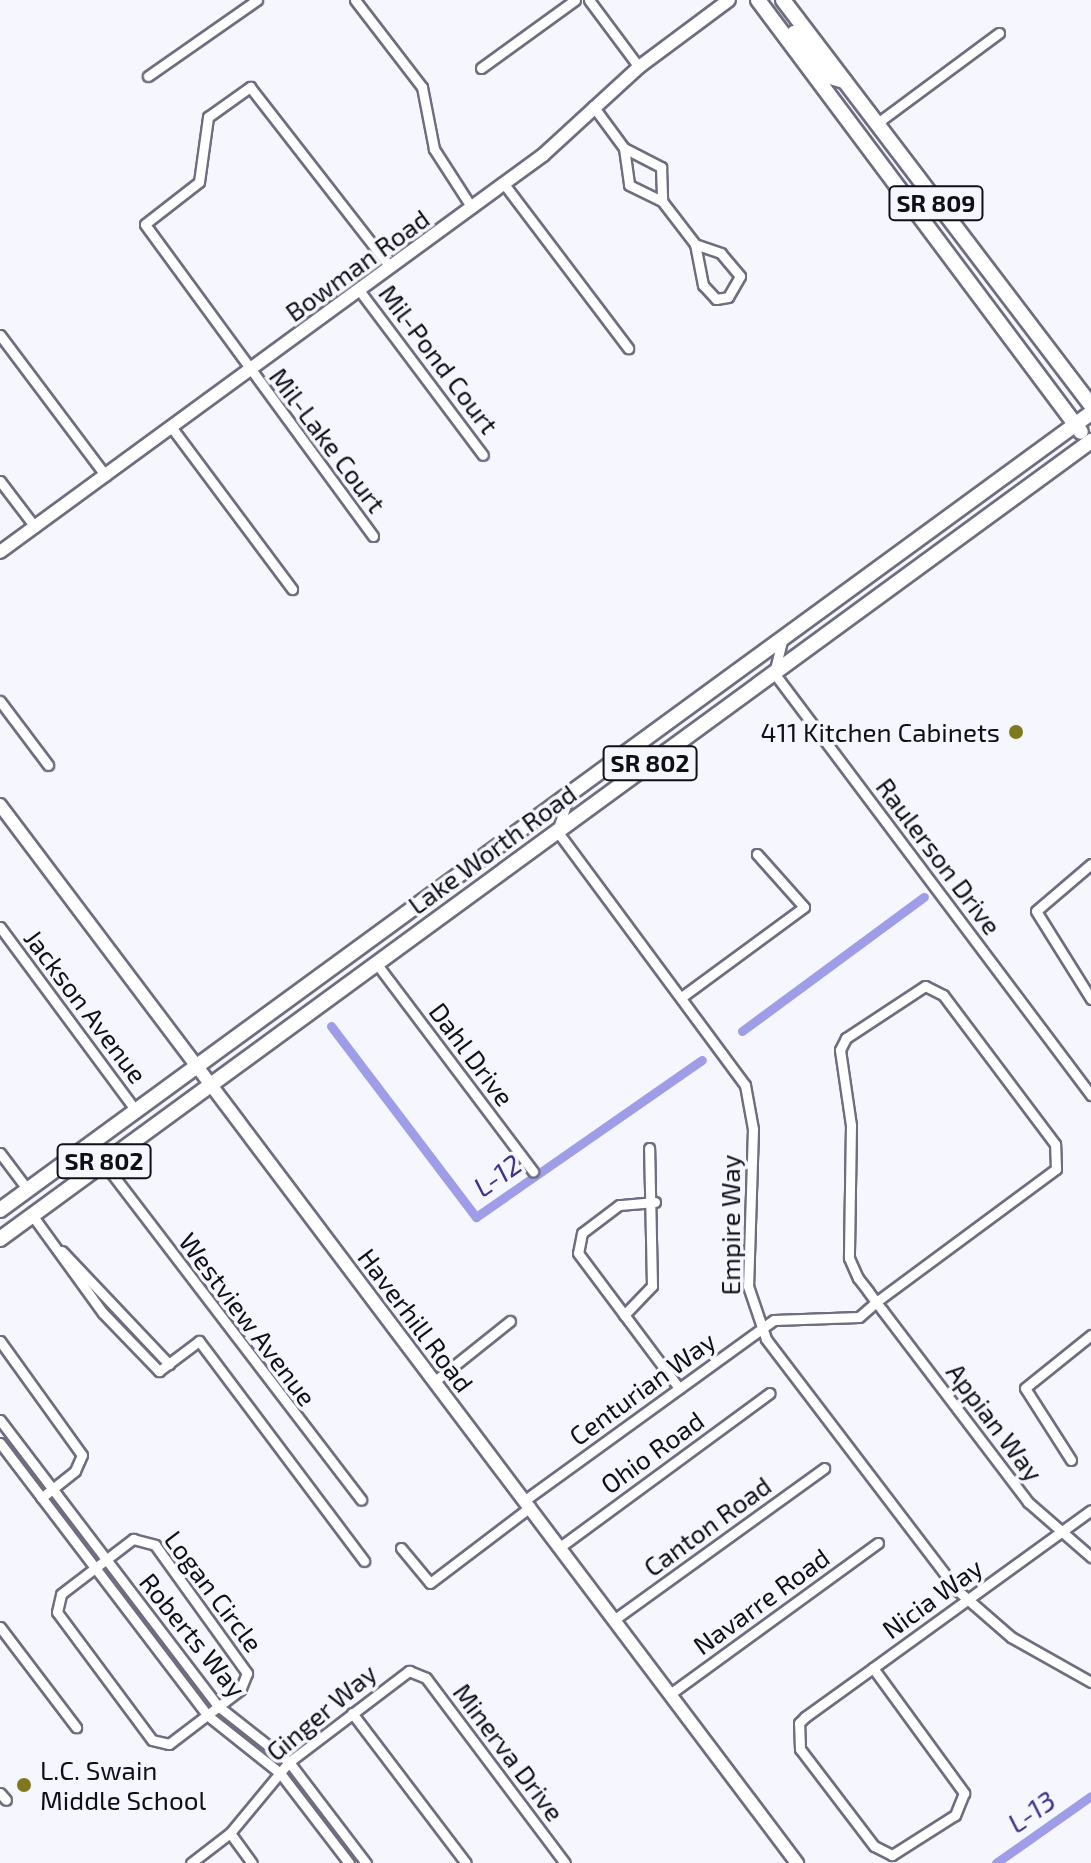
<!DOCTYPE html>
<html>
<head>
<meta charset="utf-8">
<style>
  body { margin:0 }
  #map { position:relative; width:1091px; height:1863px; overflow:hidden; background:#f5f6fe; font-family:"Exo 2",sans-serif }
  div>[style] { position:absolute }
  .canal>* { height:9px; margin:-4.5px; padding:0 4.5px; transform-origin:4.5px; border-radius:4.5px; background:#9f9ce8 }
  .roads { filter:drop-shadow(2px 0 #6e6e80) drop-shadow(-2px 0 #6e6e80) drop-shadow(0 2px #6e6e80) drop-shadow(0 -2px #6e6e80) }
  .street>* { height:9px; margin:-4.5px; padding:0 4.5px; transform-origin:4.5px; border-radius:4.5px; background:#fff }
  .secondary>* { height:12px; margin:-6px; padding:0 6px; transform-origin:6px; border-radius:6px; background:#fff }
  .primary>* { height:14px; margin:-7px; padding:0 7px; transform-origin:7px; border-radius:7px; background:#fff }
  .dots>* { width:22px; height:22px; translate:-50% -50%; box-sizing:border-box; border:4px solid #f5f6fe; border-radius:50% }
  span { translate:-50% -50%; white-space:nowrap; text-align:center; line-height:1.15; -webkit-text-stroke:7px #f5f6fe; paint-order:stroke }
  .shield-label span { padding:2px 6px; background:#f5f6fe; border:2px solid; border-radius:6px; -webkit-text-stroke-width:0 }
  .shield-label { font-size:24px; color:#0f0f16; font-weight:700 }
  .street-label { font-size:26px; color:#0f0f16 }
  .poi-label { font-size:26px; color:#0f0f16 }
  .right { translate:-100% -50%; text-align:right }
  .left { translate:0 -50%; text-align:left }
  .water-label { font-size:28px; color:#41338a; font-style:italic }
</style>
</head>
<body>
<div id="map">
  <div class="canal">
    <i style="left:331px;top:1026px;width:240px;rotate:52.8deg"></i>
    <i style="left:476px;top:1217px;width:275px;rotate:-34.8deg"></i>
    <i style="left:742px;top:1031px;width:226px;rotate:-36.4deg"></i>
    <i style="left:996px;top:1863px;width:116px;rotate:-35.2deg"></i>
  </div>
  <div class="roads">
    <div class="street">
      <i style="left:355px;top:0;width:110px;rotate:52.4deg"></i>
      <i style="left:422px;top:87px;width:63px;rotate:79deg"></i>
      <i style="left:434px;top:149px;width:70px;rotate:57.2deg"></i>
      <i style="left:589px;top:0;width:84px;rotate:53.3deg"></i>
      <i style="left:481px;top:68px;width:116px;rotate:-35.9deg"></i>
      <i style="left:148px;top:76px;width:133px;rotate:-34.9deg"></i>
      <i style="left:593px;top:106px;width:52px;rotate:53.6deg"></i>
      <i style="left:624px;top:148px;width:37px;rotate:82deg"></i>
      <i style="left:629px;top:185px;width:37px;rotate:26deg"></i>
      <i style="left:876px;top:124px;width:153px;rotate:-36.5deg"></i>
      <i style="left:624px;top:148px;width:42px;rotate:27.2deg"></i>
      <i style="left:661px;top:167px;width:34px;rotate:88deg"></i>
      <i style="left:504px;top:184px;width:206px;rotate:52.9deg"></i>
      <i style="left:662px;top:201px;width:54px;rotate:52.5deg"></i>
      <i style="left:695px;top:244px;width:42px;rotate:79deg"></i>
      <i style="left:703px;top:285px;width:19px;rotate:47deg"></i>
      <i style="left:716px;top:299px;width:12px;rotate:-9deg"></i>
      <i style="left:728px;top:297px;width:24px;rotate:-60deg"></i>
      <i style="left:740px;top:276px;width:30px;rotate:-130deg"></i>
      <i style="left:721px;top:253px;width:28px;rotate:-161deg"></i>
      <i style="left:359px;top:290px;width:206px;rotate:53.1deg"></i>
      <i style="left:0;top:335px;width:176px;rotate:53.1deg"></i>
      <i style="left:172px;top:428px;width:201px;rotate:53.3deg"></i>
      <i style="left:0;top:481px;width:58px;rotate:52.7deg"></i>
      <i style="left:373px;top:536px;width:386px;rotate:-126.2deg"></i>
      <i style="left:145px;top:224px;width:68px;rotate:-37.9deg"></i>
      <i style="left:199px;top:182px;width:66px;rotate:-82.1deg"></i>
      <i style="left:208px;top:117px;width:52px;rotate:-35.5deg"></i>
      <i style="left:250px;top:87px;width:228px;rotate:52.1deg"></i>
      <i style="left:782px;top:641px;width:33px;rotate:104deg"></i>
      <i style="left:774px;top:673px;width:528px;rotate:53.09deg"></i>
      <i style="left:0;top:701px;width:80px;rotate:53.1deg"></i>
      <i style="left:568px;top:799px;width:34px;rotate:109deg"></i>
      <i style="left:557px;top:831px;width:316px;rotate:53.5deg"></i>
      <i style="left:745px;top:1085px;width:45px;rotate:79.7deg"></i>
      <i style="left:753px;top:1129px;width:157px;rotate:91.8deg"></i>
      <i style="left:748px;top:1286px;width:56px;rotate:71.2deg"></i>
      <i style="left:766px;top:1339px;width:315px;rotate:52.7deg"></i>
      <i style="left:957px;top:1590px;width:72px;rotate:41deg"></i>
      <i style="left:1011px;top:1637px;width:92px;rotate:29.4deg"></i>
      <i style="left:1091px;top:864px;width:72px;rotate:139.5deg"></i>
      <i style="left:1036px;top:911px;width:104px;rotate:58deg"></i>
      <i style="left:0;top:927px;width:230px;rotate:53.5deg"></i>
      <i style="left:376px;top:963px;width:261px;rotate:53deg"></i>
      <i style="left:683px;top:996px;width:150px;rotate:-36.3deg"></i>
      <i style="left:804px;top:907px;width:71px;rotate:-131.6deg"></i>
      <i style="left:0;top:1153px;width:46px;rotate:52.9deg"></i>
      <i style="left:103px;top:1162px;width:425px;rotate:52.6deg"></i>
      <i style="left:655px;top:1202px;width:36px;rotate:175deg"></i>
      <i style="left:619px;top:1205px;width:46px;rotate:142.9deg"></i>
      <i style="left:582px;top:1233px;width:20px;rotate:101deg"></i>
      <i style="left:578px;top:1253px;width:169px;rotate:53.2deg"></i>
      <i style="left:32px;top:1215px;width:121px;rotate:54.1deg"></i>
      <i style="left:103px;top:1313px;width:81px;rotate:46deg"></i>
      <i style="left:159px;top:1371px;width:50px;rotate:-36.9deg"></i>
      <i style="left:199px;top:1341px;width:275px;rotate:53.1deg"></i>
      <i style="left:62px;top:1251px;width:156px;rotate:46.6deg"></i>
      <i style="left:624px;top:1315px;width:40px;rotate:-46deg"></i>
      <i style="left:652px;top:1286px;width:138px;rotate:-91.2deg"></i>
      <i style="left:0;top:1341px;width:140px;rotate:54.3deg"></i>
      <i style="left:82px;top:1455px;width:17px;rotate:114deg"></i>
      <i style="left:75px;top:1471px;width:43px;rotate:141.5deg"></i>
      <i style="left:435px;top:1381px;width:96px;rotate:-38.7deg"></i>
      <i style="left:0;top:1420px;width:360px;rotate:52.7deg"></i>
      <i style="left:218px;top:1706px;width:90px;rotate:38.3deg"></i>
      <i style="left:289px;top:1762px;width:127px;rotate:52.7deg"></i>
      <i style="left:0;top:1443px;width:342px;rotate:52.7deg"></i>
      <i style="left:207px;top:1715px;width:93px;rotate:38.5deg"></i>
      <i style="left:280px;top:1773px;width:113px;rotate:52.5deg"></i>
      <i style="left:1071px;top:1460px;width:85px;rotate:-122.6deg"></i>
      <i style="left:1025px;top:1388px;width:85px;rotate:-38.8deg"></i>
      <i style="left:525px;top:1500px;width:307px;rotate:-35.9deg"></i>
      <i style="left:774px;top:1320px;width:85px;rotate:-2deg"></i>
      <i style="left:859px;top:1317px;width:23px;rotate:-41deg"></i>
      <i style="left:876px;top:1302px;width:224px;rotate:-36.5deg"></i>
      <i style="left:1056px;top:1169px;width:25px;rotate:-92deg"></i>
      <i style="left:1055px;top:1144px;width:186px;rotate:-126.9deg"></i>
      <i style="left:943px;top:995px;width:20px;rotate:-153deg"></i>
      <i style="left:925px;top:986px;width:95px;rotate:146.6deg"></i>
      <i style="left:846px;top:1038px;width:13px;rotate:117deg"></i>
      <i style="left:840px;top:1050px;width:76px;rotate:81.7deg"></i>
      <i style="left:851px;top:1125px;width:133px;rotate:90.9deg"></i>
      <i style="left:849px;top:1258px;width:22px;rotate:66deg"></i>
      <i style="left:858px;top:1278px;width:16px;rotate:52deg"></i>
      <i style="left:868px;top:1291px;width:14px;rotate:54deg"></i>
      <i style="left:876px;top:1302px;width:11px;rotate:52deg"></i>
      <i style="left:883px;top:1311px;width:240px;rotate:52.8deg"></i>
      <i style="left:1028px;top:1502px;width:84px;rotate:41.1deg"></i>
      <i style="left:133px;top:1539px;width:23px;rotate:15deg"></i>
      <i style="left:155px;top:1545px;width:158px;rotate:54.3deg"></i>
      <i style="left:247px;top:1673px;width:18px;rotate:112deg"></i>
      <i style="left:240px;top:1690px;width:89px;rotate:142.7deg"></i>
      <i style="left:169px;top:1744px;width:17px;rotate:-167deg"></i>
      <i style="left:152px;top:1740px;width:159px;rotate:-126.6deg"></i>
      <i style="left:57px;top:1612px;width:18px;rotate:-77deg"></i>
      <i style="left:61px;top:1594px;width:91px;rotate:-37.4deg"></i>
      <i style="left:560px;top:1547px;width:260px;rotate:-36.3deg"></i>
      <i style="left:401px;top:1548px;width:45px;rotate:50.4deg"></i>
      <i style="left:430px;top:1583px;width:126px;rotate:-37.2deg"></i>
      <i style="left:615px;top:1619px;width:258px;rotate:-35.8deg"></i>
      <i style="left:0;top:1627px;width:126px;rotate:52.8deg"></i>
      <i style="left:873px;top:1668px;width:155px;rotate:53.9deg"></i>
      <i style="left:964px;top:1793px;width:24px;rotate:112deg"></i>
      <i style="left:955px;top:1815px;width:75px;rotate:147.6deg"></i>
      <i style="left:892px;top:1855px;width:20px;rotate:-153deg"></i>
      <i style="left:874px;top:1846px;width:122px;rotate:-127.3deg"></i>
      <i style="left:800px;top:1749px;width:26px;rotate:-92deg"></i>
      <i style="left:799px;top:1723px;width:8px;rotate:-45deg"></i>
      <i style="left:805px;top:1717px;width:84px;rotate:-35.8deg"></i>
      <i style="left:873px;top:1668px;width:269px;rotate:-35.9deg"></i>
      <i style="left:670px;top:1694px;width:257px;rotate:-36deg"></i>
      <i style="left:352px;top:1713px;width:188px;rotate:52.8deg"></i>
      <i style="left:0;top:1793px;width:9px;rotate:49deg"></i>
      <i style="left:230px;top:1833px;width:37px;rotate:54deg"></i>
      <i style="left:191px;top:1863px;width:49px;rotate:-37.6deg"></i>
      <i style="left:230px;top:1833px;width:92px;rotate:-50.3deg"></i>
      <i style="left:289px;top:1762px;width:151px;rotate:-37.2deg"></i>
      <i style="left:409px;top:1671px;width:18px;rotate:22deg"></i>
      <i style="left:426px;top:1678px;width:231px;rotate:53.1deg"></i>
    </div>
    <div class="secondary">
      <i style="left:0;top:552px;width:673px;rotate:-36.17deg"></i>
      <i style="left:543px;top:155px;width:130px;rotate:-42.5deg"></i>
      <i style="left:639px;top:67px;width:112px;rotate:-36.7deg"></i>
      <i style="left:0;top:805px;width:1325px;rotate:53.01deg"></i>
    </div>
    <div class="primary">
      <i style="left:758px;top:0;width:539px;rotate:53.22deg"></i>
      <i style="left:783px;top:0;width:509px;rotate:52.75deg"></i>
      <i style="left:794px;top:33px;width:54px;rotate:52.5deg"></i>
      <i style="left:827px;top:76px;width:18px;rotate:16deg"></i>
      <i style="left:0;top:1210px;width:1351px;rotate:-36.15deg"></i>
      <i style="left:0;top:1239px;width:1352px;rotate:-36.18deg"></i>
    </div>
  </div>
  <div class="dots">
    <i style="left:1016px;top:732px;background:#7f791e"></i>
    <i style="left:24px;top:1785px;background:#7f791e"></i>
  </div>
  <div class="shield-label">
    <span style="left:936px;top:203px">SR 809</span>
    <span style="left:650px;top:763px">SR 802</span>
    <span style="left:104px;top:1161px">SR 802</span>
  </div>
  <div class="street-label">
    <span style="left:357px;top:265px;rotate:-36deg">Bowman Road</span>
    <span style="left:439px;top:359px;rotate:53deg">Mil-Pond Court</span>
    <span style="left:328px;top:440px;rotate:53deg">Mil-Lake Court</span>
    <span style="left:492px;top:849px;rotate:-36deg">Lake Worth Road</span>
    <span style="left:939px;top:856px;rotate:53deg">Raulerson Drive</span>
    <span style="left:86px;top:1006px;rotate:53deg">Jackson Avenue</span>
    <span style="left:472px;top:1054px;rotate:53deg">Dahl Drive</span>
    <span style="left:730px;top:1225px;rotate:-90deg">Empire Way</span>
    <span style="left:248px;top:1319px;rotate:53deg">Westview Avenue</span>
    <span style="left:416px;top:1320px;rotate:53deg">Haverhill Road</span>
    <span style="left:642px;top:1388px;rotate:-36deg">Centurian Way</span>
    <span style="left:995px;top:1422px;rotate:53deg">Appian Way</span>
    <span style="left:652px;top:1452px;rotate:-36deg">Ohio Road</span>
    <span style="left:707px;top:1526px;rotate:-36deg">Canton Road</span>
    <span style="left:214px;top:1591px;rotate:53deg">Logan Circle</span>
    <span style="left:932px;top:1598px;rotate:-36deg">Nicia Way</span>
    <span style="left:761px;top:1601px;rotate:-36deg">Navarre Road</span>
    <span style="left:193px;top:1635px;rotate:51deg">Roberts Way</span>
    <span style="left:321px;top:1712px;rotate:-40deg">Ginger Way</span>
    <span style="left:509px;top:1752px;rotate:53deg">Minerva Drive</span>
  </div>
  <div class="poi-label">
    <span class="right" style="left:1000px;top:732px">411 Kitchen Cabinets</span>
    <span class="left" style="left:40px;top:1785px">L.C. Swain<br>Middle School</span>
  </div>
  <div class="water-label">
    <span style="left:497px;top:1175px;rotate:-35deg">L-12</span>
    <span style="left:1031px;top:1811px;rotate:-35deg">L-13</span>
  </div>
</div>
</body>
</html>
